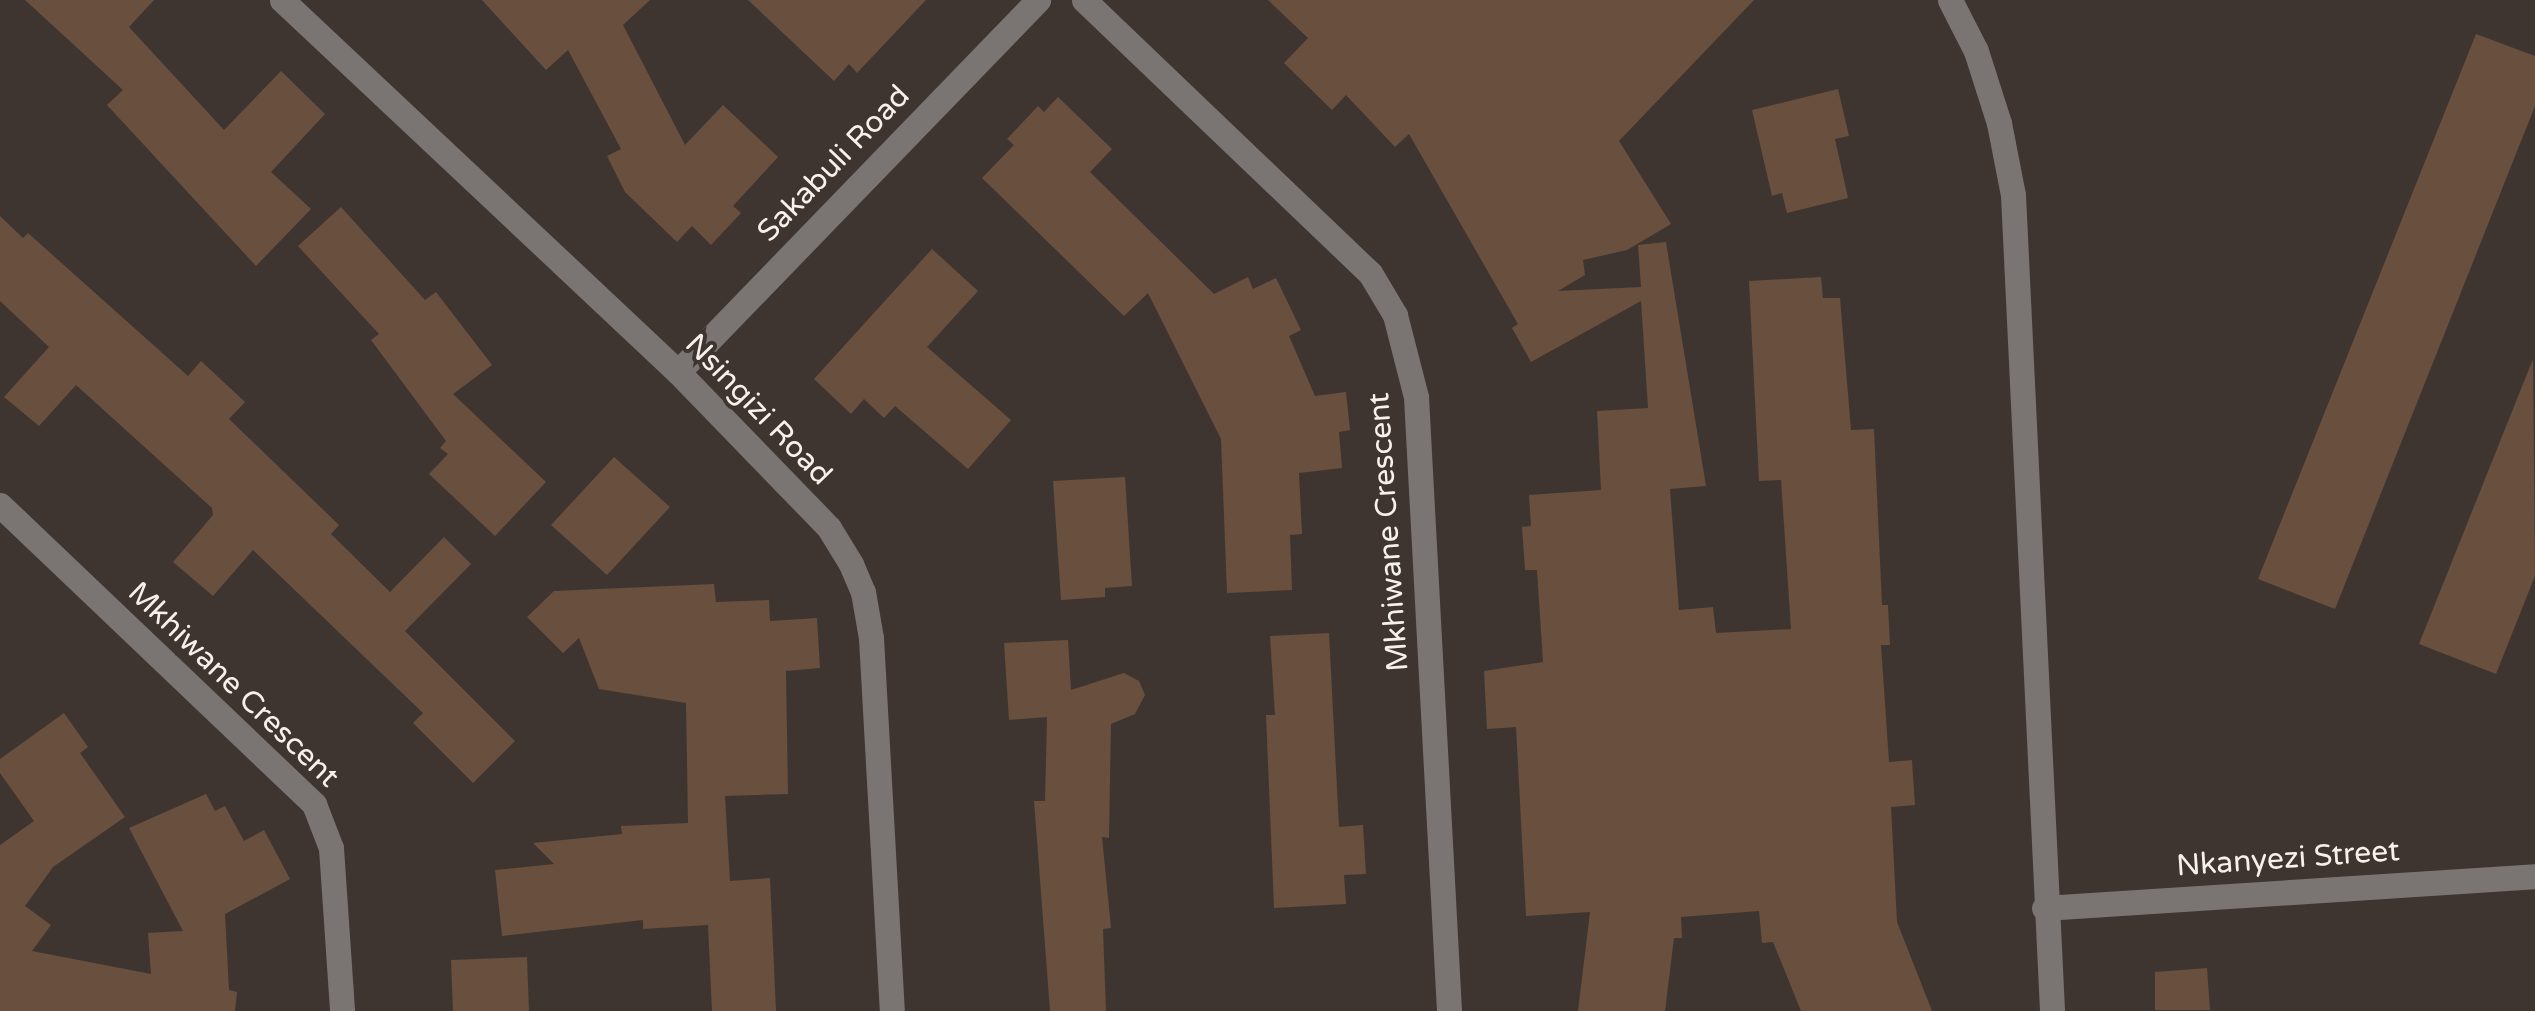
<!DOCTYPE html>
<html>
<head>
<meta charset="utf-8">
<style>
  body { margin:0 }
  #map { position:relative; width:2535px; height:1011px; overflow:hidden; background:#3f3530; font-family:"Varela Round",sans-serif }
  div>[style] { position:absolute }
  .building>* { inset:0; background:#694f3e }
  .minor>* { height:25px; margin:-12.5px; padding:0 12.5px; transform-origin:12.5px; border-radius:12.5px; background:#7a7573 }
  .tertiary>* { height:25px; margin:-12.5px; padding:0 12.5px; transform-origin:12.5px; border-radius:12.5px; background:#7a7573 }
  span { translate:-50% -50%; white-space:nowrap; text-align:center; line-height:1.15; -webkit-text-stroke:8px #3f3530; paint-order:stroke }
  .street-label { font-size:30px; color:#f7f1ed }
</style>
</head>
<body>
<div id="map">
  <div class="building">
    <i style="clip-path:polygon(25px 0,154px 0,129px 27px,224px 130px,281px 71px,325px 114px,271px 172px,311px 209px,256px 266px,107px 105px,123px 90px)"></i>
    <i style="clip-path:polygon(482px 0,650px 0,623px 25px,685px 145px,723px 105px,778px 157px,733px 206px,741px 213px,711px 245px,692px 226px,677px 242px,625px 192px,607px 156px,621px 149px,568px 50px,546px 70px)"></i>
    <i style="clip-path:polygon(748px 0,926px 0,857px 73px,849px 64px,834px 81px)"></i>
    <i style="clip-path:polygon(1268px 0,1754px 0,1619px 141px,1671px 224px,1627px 250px,1583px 260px,1585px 275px,1558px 291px,1641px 287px,1638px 245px,1666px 242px,1706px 486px,1670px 489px,1679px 610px,1713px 607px,1716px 633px,1791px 629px,1781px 480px,1759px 481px,1749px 281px,1821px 277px,1823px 298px,1840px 298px,1851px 430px,1874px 429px,1882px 605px,1888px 605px,1890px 645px,1881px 645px,1889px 762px,1912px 760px,1915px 805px,1891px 807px,1897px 922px,1932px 1011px,1801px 1011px,1773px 942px,1762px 943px,1759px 911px,1681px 917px,1682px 938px,1674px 938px,1665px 1011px,1578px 1011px,1590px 912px,1526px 916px,1516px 727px,1487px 729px,1484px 671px,1543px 662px,1537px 570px,1525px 570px,1522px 527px,1531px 526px,1529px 495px,1601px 490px,1597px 411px,1648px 408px,1641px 301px,1531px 362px,1512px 328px,1518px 324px,1409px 134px,1395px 147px,1346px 95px,1332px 110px,1284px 63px,1308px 38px)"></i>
    <i style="clip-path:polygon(2476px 34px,2535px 56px,2535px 106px,2335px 609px,2258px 579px)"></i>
    <i style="clip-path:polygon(1838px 89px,1849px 136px,1835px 139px,1848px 198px,1787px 213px,1782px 193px,1772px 196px,1752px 110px)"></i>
    <i style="clip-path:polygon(1058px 97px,1112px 149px,1090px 172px,1214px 294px,1248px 277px,1253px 289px,1276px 278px,1301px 330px,1289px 336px,1315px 396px,1346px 392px,1350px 430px,1339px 432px,1342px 468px,1299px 473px,1302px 534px,1290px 535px,1292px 590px,1227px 593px,1221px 439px,1148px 293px,1124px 316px,982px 178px,1014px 145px,1007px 139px,1038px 106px,1044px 112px)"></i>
    <i style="clip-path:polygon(341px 207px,425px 300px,436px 292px,492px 365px,453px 394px,546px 482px,495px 536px,429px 474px,448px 454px,440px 448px,446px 441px,371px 340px,379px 334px,298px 246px)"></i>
    <i style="clip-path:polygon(0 216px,23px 238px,28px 233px,188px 376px,201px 361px,245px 402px,229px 419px,339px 525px,331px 534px,390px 592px,444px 537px,471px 564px,405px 631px,515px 741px,473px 783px,413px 723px,423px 713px,253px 550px,213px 596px,173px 562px,213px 515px,212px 508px,76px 385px,39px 426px,4px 397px,49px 347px,0 301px)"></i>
    <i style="clip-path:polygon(932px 249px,978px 291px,927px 347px,1011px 420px,968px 469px,895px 406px,884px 418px,864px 399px,851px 414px,814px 379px)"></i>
    <i style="clip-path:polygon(2533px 359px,2535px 576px,2496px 674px,2419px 644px)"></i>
    <i style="clip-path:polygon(614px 457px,670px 507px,607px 575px,551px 525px)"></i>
    <i style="clip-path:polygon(1125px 477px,1132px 586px,1105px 588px,1105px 597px,1061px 600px,1053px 481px)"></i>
    <i style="clip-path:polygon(714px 584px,716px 602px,769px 600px,770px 621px,817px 618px,820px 668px,786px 671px,788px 794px,725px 796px,730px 881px,770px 878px,776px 1011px,712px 1011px,708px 925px,643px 929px,643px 920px,502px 936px,495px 870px,554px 864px,533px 843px,622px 834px,621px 826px,688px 823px,686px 703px,599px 689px,579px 638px,563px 653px,527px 617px,554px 591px)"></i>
    <i style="clip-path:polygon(1329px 633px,1339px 827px,1363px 825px,1366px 874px,1344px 875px,1346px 904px,1274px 908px,1266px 715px,1275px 715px,1270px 636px)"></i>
    <i style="clip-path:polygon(1068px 640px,1071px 690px,1124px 673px,1139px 681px,1145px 695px,1135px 714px,1111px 724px,1109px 838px,1102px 837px,1111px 928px,1103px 929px,1106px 1011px,1050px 1011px,1034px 801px,1045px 801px,1047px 717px,1009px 720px,1004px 643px)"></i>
    <i style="clip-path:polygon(64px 713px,88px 747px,80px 753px,125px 817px,53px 867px,25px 906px,51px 925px,32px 951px,151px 974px,148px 933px,183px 931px,129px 828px,206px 794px,215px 811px,225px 806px,244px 841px,264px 830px,290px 879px,225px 914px,229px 990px,237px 992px,235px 1011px,0 1011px,0 845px,34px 821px,0 773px,0 759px)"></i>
    <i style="clip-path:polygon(527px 957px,529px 1011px,453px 1011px,451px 960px)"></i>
    <i style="clip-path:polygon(2207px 968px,2210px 1010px,2155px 1010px,2155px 972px)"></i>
  </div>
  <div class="minor">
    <i style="left:282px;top:0;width:543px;rotate:43.21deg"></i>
    <i style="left:678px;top:372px;width:217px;rotate:45.9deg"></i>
    <i style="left:829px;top:528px;width:42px;rotate:58.6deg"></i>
    <i style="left:851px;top:564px;width:30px;rotate:67deg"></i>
    <i style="left:863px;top:592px;width:47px;rotate:80.1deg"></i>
    <i style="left:871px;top:638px;width:374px;rotate:86.8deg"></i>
    <i style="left:1084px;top:0;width:395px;rotate:43.7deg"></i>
    <i style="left:1370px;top:273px;width:49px;rotate:59.2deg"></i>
    <i style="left:1395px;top:315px;width:85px;rotate:75.6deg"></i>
    <i style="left:1416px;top:397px;width:615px;rotate:86.92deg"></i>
    <i style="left:678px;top:372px;width:518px;rotate:-45.94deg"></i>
    <i style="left:0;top:505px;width:434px;rotate:43.6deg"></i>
    <i style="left:314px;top:804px;width:47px;rotate:68.9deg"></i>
    <i style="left:331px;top:848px;width:163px;rotate:86.1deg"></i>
    <i style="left:2044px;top:908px;width:492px;rotate:-3.7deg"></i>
  </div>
  <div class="tertiary">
    <i style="left:1950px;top:0;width:57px;rotate:63deg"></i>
    <i style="left:1976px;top:51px;width:76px;rotate:72.3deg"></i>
    <i style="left:1999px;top:123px;width:73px;rotate:79deg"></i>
    <i style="left:2013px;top:195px;width:817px;rotate:87.26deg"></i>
  </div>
  <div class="street-label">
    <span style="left:834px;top:164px;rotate:-46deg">Sakabuli Road</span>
    <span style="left:758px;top:410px;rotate:46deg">Nsingizi Road</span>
    <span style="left:1389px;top:532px;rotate:-94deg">Mkhiwane Crescent</span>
    <span style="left:233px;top:685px;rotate:44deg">Mkhiwane Crescent</span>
    <span style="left:2288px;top:859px;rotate:-4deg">Nkanyezi Street</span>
  </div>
</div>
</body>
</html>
